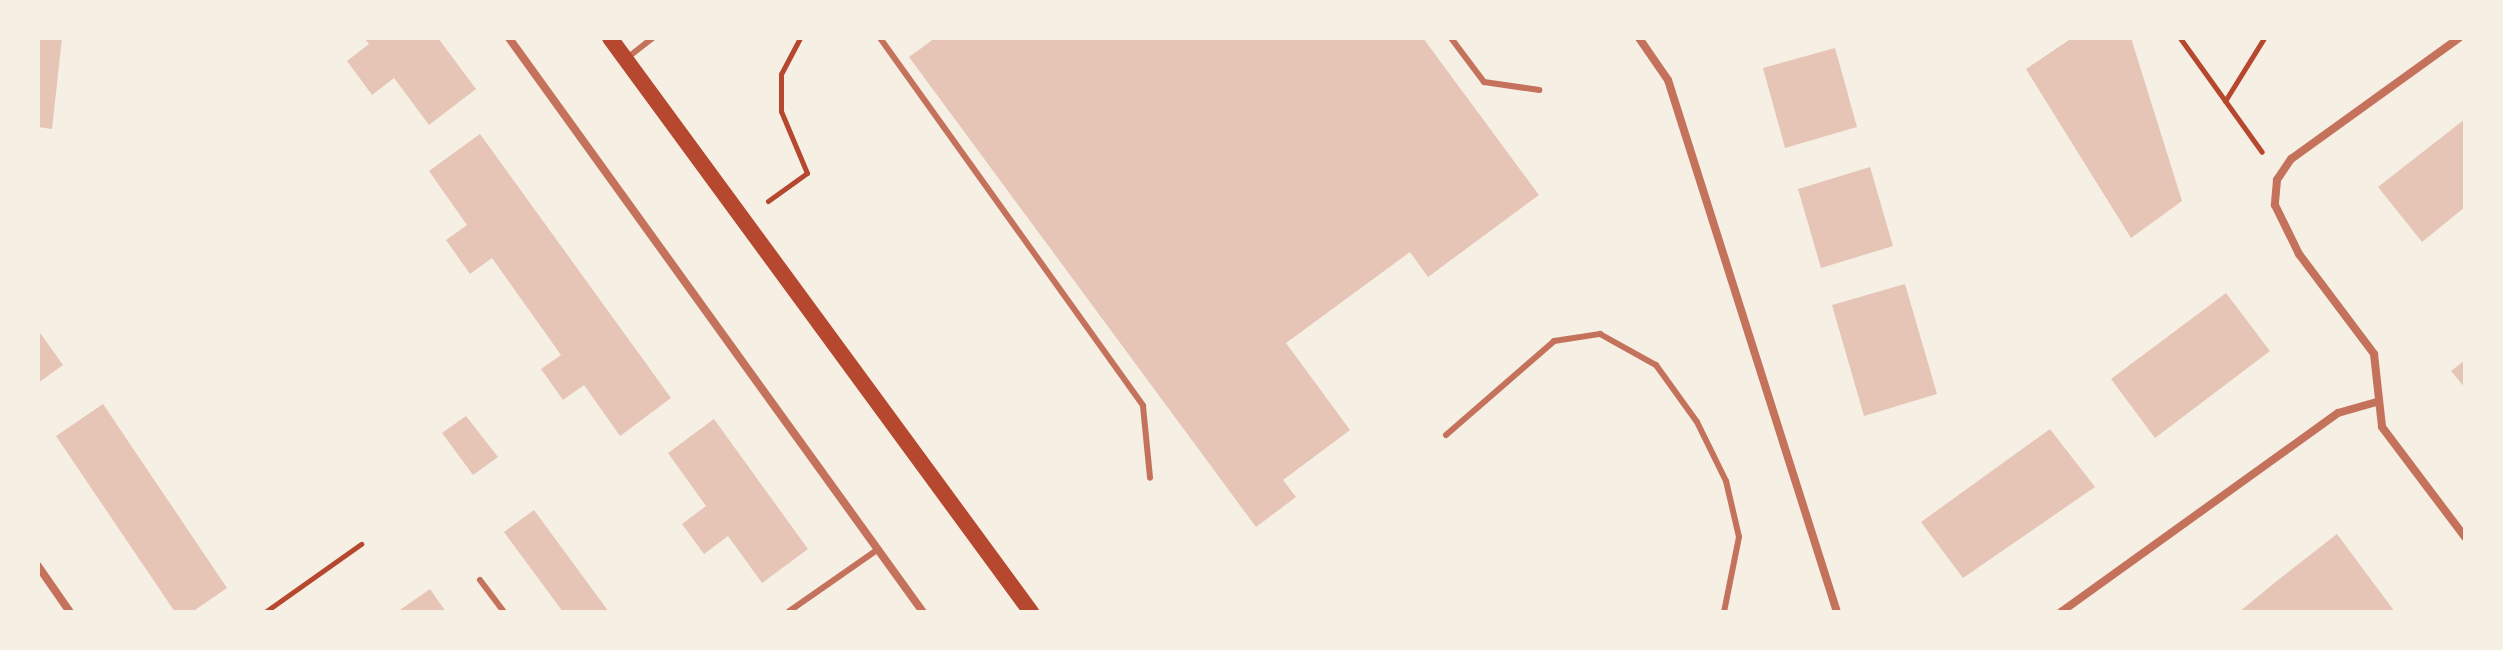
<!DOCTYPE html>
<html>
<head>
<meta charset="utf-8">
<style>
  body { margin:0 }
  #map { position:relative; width:2503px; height:650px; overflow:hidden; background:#f6efe4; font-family:Mulish,sans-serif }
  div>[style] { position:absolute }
  .building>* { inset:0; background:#e6c5b7 }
  .path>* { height:5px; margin:-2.5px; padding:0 2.5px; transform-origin:2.5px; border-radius:2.5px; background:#b5482f }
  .service>* { height:6px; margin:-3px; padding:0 3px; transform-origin:3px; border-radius:3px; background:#c5725c }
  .minor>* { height:8px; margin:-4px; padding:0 4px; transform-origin:4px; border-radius:4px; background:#c5725c }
  .secondary>* { height:16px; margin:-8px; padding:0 8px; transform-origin:8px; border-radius:8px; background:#b5482f }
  span { translate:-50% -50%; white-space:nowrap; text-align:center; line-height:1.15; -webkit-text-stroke:6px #f6efe4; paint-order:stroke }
  .frame { position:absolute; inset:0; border:40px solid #f6efe4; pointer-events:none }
</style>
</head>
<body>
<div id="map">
  <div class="building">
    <i style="clip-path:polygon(38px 38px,62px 38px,52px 129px,38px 127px)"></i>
    <i style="clip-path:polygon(364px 38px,438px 38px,476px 89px,429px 125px,394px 78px,372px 95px,347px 61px,369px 44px)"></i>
    <i style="clip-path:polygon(935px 38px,1423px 38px,1539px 195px,1428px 277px,1410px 252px,1286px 343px,1350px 430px,1283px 480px,1296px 497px,1256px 527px,909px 57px)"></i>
    <i style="clip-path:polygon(2072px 38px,2131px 38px,2182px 201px,2131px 238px,2026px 69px)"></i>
    <i style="clip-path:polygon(1835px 48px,1857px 127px,1785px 148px,1763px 68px)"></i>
    <i style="clip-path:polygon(2465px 119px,2465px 207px,2422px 242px,2378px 187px)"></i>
    <i style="clip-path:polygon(480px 134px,671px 398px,620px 436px,584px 385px,563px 400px,541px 369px,561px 355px,492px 258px,470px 274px,446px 240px,467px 225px,429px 171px)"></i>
    <i style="clip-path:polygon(1870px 167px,1893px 246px,1821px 268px,1798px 189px)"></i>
    <i style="clip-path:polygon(1905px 284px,1937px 394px,1864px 416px,1832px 305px)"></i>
    <i style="clip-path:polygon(2226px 293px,2270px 351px,2155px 438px,2111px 379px)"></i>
    <i style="clip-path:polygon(38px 330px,63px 365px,38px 383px)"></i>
    <i style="clip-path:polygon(2465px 360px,2465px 388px,2451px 371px)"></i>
    <i style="clip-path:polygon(103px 404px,227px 588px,192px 612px,175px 612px,56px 436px)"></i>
    <i style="clip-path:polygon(466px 416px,498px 457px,473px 475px,442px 433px)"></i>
    <i style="clip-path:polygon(714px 419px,808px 549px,762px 583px,728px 536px,704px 554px,682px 524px,706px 506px,668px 453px)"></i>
    <i style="clip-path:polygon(2050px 429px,2095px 487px,1963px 578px,1921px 522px)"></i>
    <i style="clip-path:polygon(534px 510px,609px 612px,563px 612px,504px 532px)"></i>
    <i style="clip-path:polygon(2337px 534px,2395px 612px,2239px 612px,2278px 580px)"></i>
    <i style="clip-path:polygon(430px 589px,446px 612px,397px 612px)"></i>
  </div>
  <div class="path">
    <i style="left:2180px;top:38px;width:140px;rotate:54.3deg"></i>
    <i style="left:2225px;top:101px;width:74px;rotate:-58.2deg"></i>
    <i style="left:768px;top:201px;width:48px;rotate:-35.7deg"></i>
    <i style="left:807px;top:173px;width:67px;rotate:-112.8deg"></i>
    <i style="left:781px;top:111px;width:37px;rotate:-90deg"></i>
    <i style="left:781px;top:74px;width:41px;rotate:-62.2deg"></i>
    <i style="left:265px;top:612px;width:118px;rotate:-35.3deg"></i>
  </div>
  <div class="service">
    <i style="left:880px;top:38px;width:452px;rotate:54.4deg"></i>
    <i style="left:1143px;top:406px;width:72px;rotate:84.4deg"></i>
    <i style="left:1451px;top:38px;width:55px;rotate:53.1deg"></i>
    <i style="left:1484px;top:82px;width:56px;rotate:8.3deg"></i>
    <i style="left:627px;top:58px;width:33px;rotate:-38deg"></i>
    <i style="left:1446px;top:435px;width:143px;rotate:-41deg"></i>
    <i style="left:1554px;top:341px;width:47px;rotate:-8.7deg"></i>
    <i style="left:1600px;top:334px;width:64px;rotate:29deg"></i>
    <i style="left:1656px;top:365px;width:70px;rotate:54.3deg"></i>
    <i style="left:1697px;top:422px;width:66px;rotate:63.8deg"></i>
    <i style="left:1726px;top:481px;width:57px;rotate:76.9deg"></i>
    <i style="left:1739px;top:537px;width:76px;rotate:101.3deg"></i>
    <i style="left:480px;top:580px;width:40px;rotate:53deg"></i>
    <i style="left:788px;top:612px;width:108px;rotate:-34.9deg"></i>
  </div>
  <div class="minor">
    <i style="left:509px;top:38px;width:708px;rotate:54.2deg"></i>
    <i style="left:1639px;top:38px;width:51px;rotate:55.4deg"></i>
    <i style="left:1668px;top:80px;width:558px;rotate:72.38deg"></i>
    <i style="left:2459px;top:38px;width:207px;rotate:144.2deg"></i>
    <i style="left:2291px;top:159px;width:25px;rotate:124deg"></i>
    <i style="left:2277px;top:180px;width:25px;rotate:95deg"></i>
    <i style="left:2275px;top:205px;width:55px;rotate:63.9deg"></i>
    <i style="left:2299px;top:254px;width:125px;rotate:53.1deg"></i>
    <i style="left:2374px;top:354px;width:73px;rotate:83.7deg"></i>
    <i style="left:2382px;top:427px;width:138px;rotate:53deg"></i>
    <i style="left:38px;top:566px;width:56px;rotate:55.2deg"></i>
    <i style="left:2061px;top:612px;width:341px;rotate:-35.7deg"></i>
    <i style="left:2338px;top:413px;width:40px;rotate:-16deg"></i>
  </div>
  <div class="secondary">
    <i style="left:610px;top:38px;width:712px;rotate:53.74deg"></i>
  </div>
  <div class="frame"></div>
</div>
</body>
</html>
